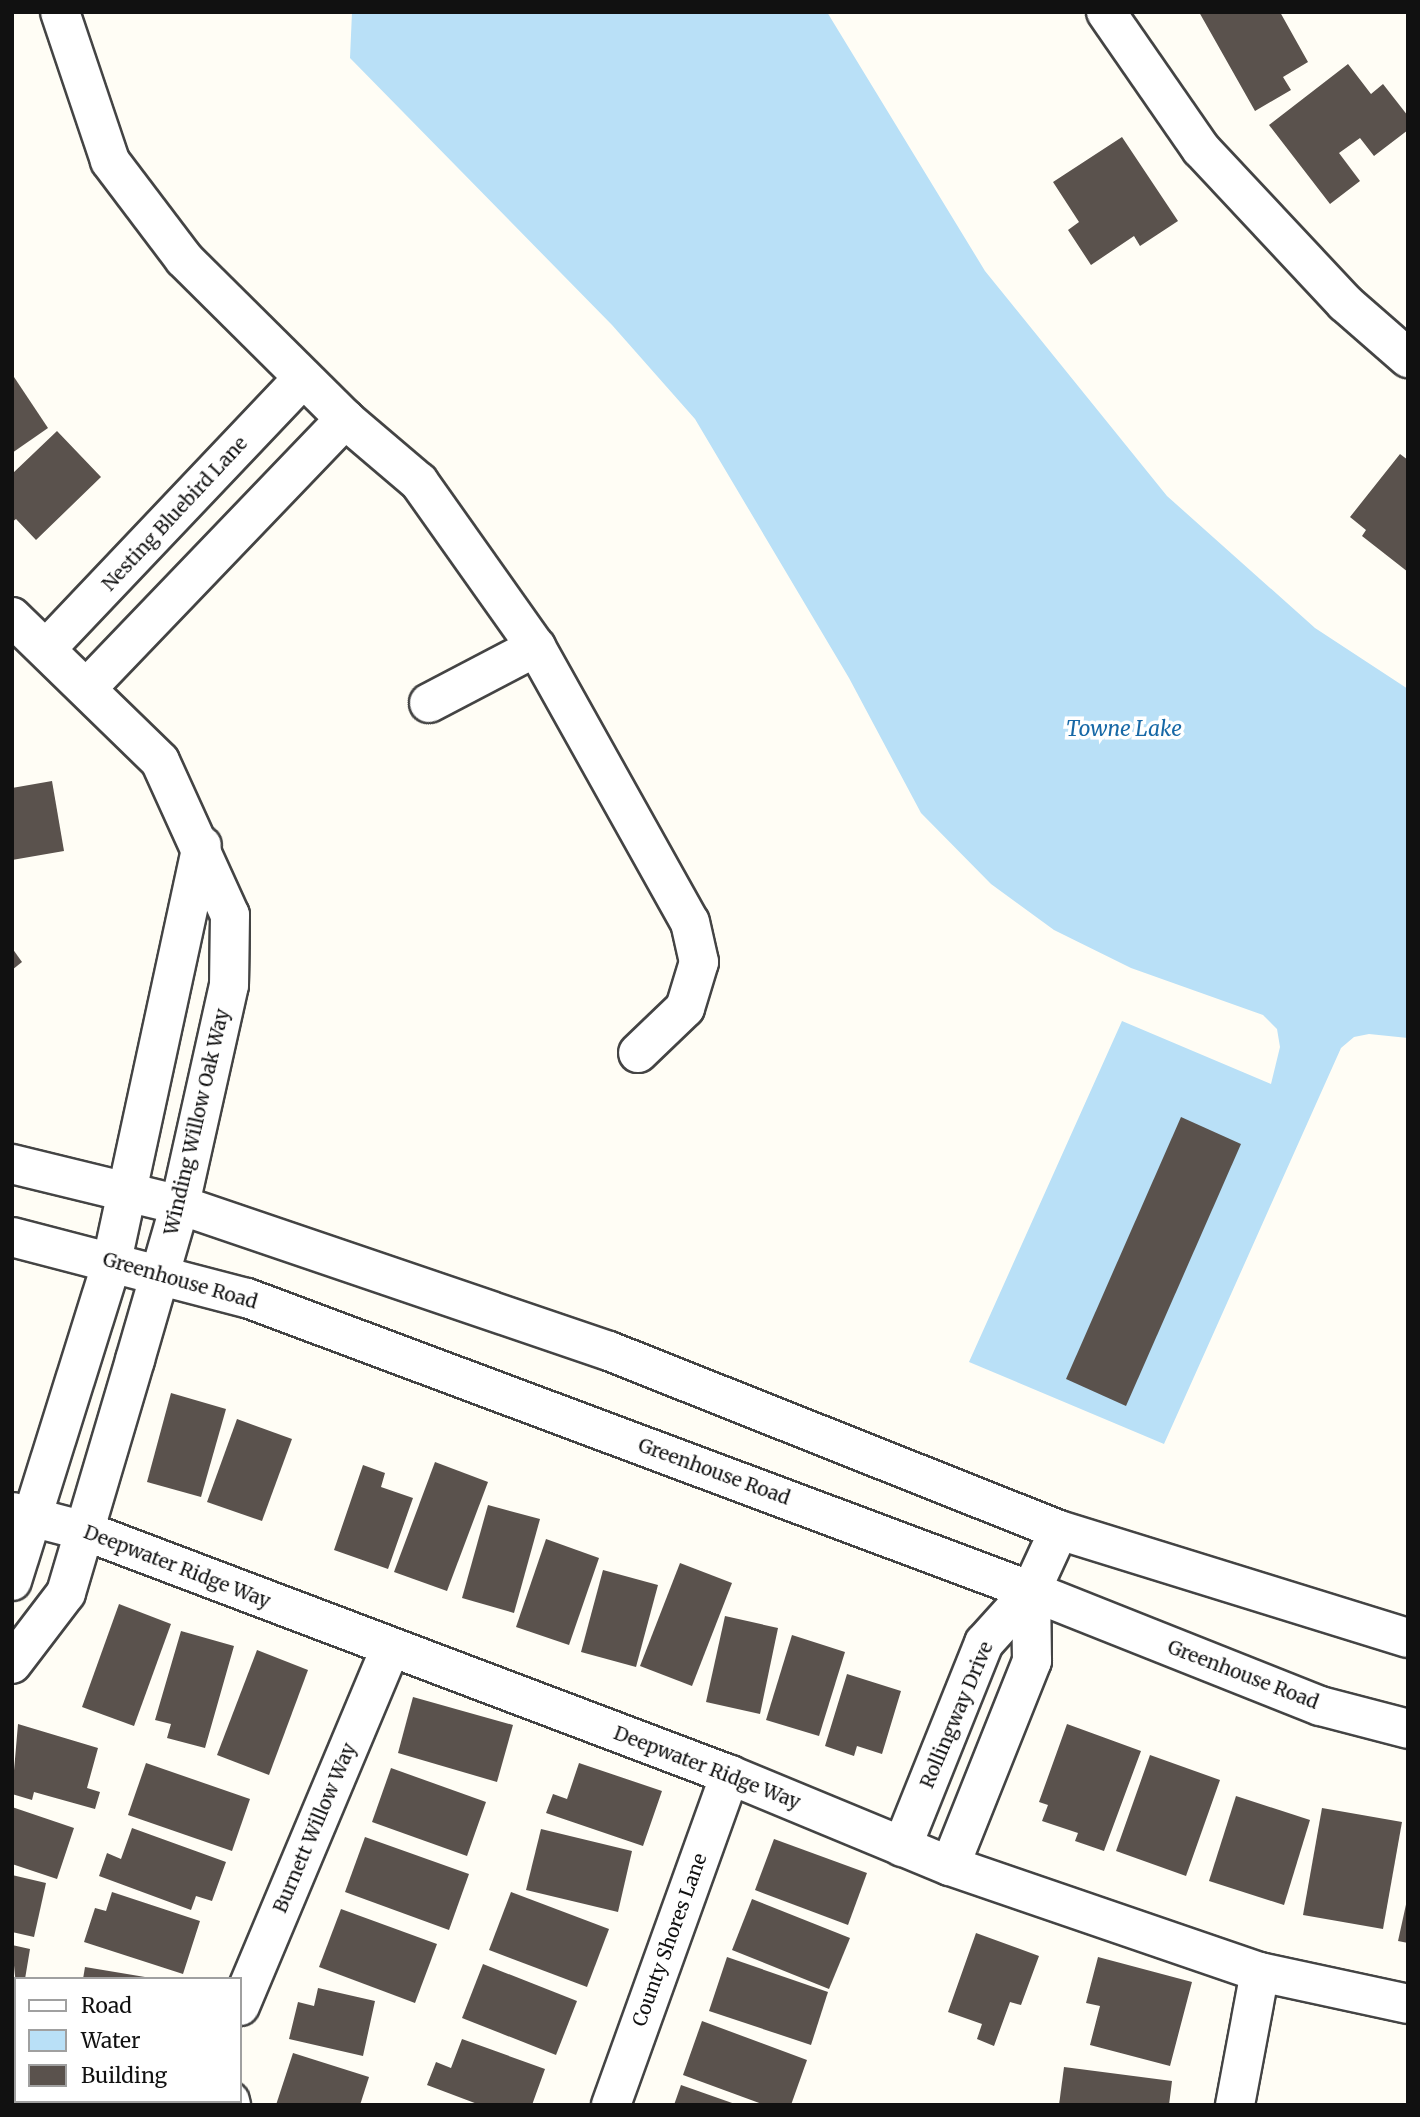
<!DOCTYPE html>
<html>
<head>
<meta charset="utf-8">
<style>
  body { margin:0 }
  #map { position:relative; width:1420px; height:2117px; overflow:hidden; background:#fffdf5; font-family:Merriweather,serif }
  div>[style] { position:absolute }
  .water>* { inset:0; background:#b9e0f7 }
  .building>* { inset:0; background:#5a524d }
  .roads { filter:drop-shadow(2px 0 #444) drop-shadow(-2px 0 #444) drop-shadow(0 2px #444) drop-shadow(0 -2px #444) }
  .minor>* { height:38px; margin:-19px; padding:0 19px; transform-origin:19px; border-radius:19px; background:#fff }
  span { translate:-50% -50%; white-space:nowrap; text-align:center; line-height:1.15; -webkit-text-stroke:7px #fff; paint-order:stroke }
  .street-label { font-size:19px; color:#111 }
  .water-label { font-size:21px; color:#1768a6; font-style:italic }
  .frame { position:absolute; inset:0; border:14px solid #111; pointer-events:none }
  .legend { position:absolute; left:14px; top:1977px; width:228px; height:126px; box-sizing:border-box; background:#fff; border:2px solid #a0a0a0; margin:0; padding:9px 12px; list-style:none; font-size:21px; color:#111 }
  .legend li { display:flex; align-items:center; gap:14px; height:35px }
  .legend b { width:35px; border:2px solid #a0a0a0 }
</style>
</head>
<body>
<div id="map">
  <div class="water">
    <i style="clip-path:polygon(352px 12px,827px 12px,985px 271px,1167px 496px,1315px 628px,1408px 689px,1408px 1038px,1369px 1034px,1354px 1037px,1341px 1048px,1164px 1444px,969px 1362px,1122px 1021px,1271px 1084px,1280px 1047px,1277px 1029px,1263px 1015px,1131px 968px,1054px 930px,991px 884px,921px 813px,849px 678px,695px 419px,612px 325px,350px 58px)"></i>
  </div>
  <div class="building">
    <i style="clip-path:polygon(1199px 12px,1280px 12px,1308px 62px,1283px 77px,1291px 90px,1255px 111px)"></i>
    <i style="clip-path:polygon(1348px 64px,1371px 94px,1383px 84px,1408px 116px,1408px 130px,1374px 156px,1360px 138px,1339px 153px,1360px 181px,1330px 204px,1269px 125px)"></i>
    <i style="clip-path:polygon(1122px 137px,1178px 221px,1140px 246px,1134px 236px,1091px 265px,1068px 230px,1079px 222px,1053px 182px)"></i>
    <i style="clip-path:polygon(12px 374px,48px 428px,12px 453px)"></i>
    <i style="clip-path:polygon(57px 431px,101px 477px,36px 540px,16px 519px,12px 522px,12px 474px)"></i>
    <i style="clip-path:polygon(1400px 454px,1408px 460px,1408px 572px,1362px 536px,1366px 530px,1350px 517px)"></i>
    <i style="clip-path:polygon(52px 781px,64px 851px,12px 860px,12px 788px)"></i>
    <i style="clip-path:polygon(12px 948px,22px 962px,12px 970px)"></i>
    <i style="clip-path:polygon(1181px 1117px,1241px 1144px,1126px 1406px,1066px 1379px)"></i>
    <i style="clip-path:polygon(171px 1393px,226px 1409px,201px 1497px,147px 1482px)"></i>
    <i style="clip-path:polygon(237px 1419px,292px 1439px,262px 1521px,207px 1502px)"></i>
    <i style="clip-path:polygon(435px 1462px,488px 1482px,447px 1591px,394px 1572px)"></i>
    <i style="clip-path:polygon(363px 1465px,385px 1473px,381px 1487px,413px 1498px,388px 1569px,334px 1550px)"></i>
    <i style="clip-path:polygon(488px 1505px,540px 1519px,514px 1613px,462px 1598px)"></i>
    <i style="clip-path:polygon(546px 1539px,599px 1558px,569px 1645px,516px 1627px)"></i>
    <i style="clip-path:polygon(680px 1563px,732px 1583px,692px 1686px,640px 1666px)"></i>
    <i style="clip-path:polygon(603px 1570px,658px 1585px,636px 1667px,581px 1652px)"></i>
    <i style="clip-path:polygon(119px 1604px,171px 1624px,134px 1726px,82px 1707px)"></i>
    <i style="clip-path:polygon(725px 1616px,778px 1628px,760px 1714px,706px 1702px)"></i>
    <i style="clip-path:polygon(181px 1631px,234px 1646px,205px 1748px,167px 1738px,171px 1724px,155px 1720px)"></i>
    <i style="clip-path:polygon(792px 1635px,845px 1652px,819px 1736px,766px 1720px)"></i>
    <i style="clip-path:polygon(257px 1650px,308px 1670px,269px 1775px,217px 1755px)"></i>
    <i style="clip-path:polygon(847px 1674px,901px 1691px,882px 1754px,857px 1746px,854px 1756px,825px 1746px)"></i>
    <i style="clip-path:polygon(413px 1697px,513px 1725px,497px 1782px,398px 1753px)"></i>
    <i style="clip-path:polygon(18px 1724px,98px 1748px,87px 1788px,100px 1792px,95px 1809px,34px 1792px,32px 1800px,12px 1794px)"></i>
    <i style="clip-path:polygon(1067px 1724px,1141px 1751px,1104px 1851px,1075px 1841px,1078px 1833px,1042px 1821px,1048px 1805px,1039px 1802px)"></i>
    <i style="clip-path:polygon(1150px 1755px,1220px 1780px,1186px 1876px,1116px 1851px)"></i>
    <i style="clip-path:polygon(146px 1763px,250px 1799px,232px 1851px,128px 1815px)"></i>
    <i style="clip-path:polygon(579px 1763px,662px 1791px,643px 1846px,546px 1813px,553px 1794px,567px 1799px)"></i>
    <i style="clip-path:polygon(391px 1768px,486px 1802px,467px 1856px,372px 1822px)"></i>
    <i style="clip-path:polygon(1236px 1796px,1310px 1820px,1284px 1905px,1209px 1881px)"></i>
    <i style="clip-path:polygon(12px 1807px,74px 1828px,57px 1879px,12px 1864px)"></i>
    <i style="clip-path:polygon(1322px 1808px,1402px 1822px,1383px 1929px,1303px 1915px)"></i>
    <i style="clip-path:polygon(132px 1828px,226px 1862px,212px 1901px,196px 1896px,191px 1910px,99px 1876px,107px 1853px,121px 1859px)"></i>
    <i style="clip-path:polygon(541px 1829px,632px 1851px,618px 1912px,526px 1890px)"></i>
    <i style="clip-path:polygon(365px 1837px,469px 1874px,449px 1930px,345px 1892px)"></i>
    <i style="clip-path:polygon(774px 1839px,867px 1873px,848px 1925px,755px 1890px)"></i>
    <i style="clip-path:polygon(12px 1875px,46px 1883px,34px 1937px,12px 1932px)"></i>
    <i style="clip-path:polygon(112px 1892px,200px 1921px,183px 1974px,84px 1942px,95px 1908px,106px 1911px)"></i>
    <i style="clip-path:polygon(511px 1892px,609px 1929px,587px 1987px,489px 1950px)"></i>
    <i style="clip-path:polygon(752px 1899px,850px 1938px,829px 1989px,732px 1950px)"></i>
    <i style="clip-path:polygon(1407px 1900px,1408px 1901px,1408px 1943px,1398px 1941px)"></i>
    <i style="clip-path:polygon(341px 1909px,437px 1944px,415px 2003px,319px 1967px)"></i>
    <i style="clip-path:polygon(976px 1933px,1039px 1956px,1021px 2005px,1010px 2002px,994px 2046px,977px 2039px,982px 2024px,948px 2012px)"></i>
    <i style="clip-path:polygon(12px 1945px,30px 1949px,25px 1979px,16px 1979px,16px 1986px)"></i>
    <i style="clip-path:polygon(727px 1957px,828px 1992px,811px 2045px,709px 2011px)"></i>
    <i style="clip-path:polygon(1098px 1957px,1192px 1982px,1170px 2066px,1090px 2045px,1100px 2006px,1086px 2003px)"></i>
    <i style="clip-path:polygon(483px 1964px,577px 2001px,556px 2055px,462px 2018px)"></i>
    <i style="clip-path:polygon(85px 1967px,145px 1977px,145px 1979px,83px 1979px)"></i>
    <i style="clip-path:polygon(318px 1988px,375px 2001px,363px 2056px,289px 2039px,298px 2002px,314px 2006px)"></i>
    <i style="clip-path:polygon(702px 2021px,807px 2060px,791px 2105px,765px 2105px,683px 2075px)"></i>
    <i style="clip-path:polygon(462px 2039px,545px 2069px,532px 2105px,480px 2105px,427px 2085px,436px 2062px,451px 2068px)"></i>
    <i style="clip-path:polygon(293px 2053px,369px 2077px,360px 2105px,276px 2105px)"></i>
    <i style="clip-path:polygon(1064px 2067px,1172px 2081px,1169px 2105px,1059px 2105px)"></i>
    <i style="clip-path:polygon(681px 2085px,735px 2104px,735px 2105px,674px 2105px)"></i>
    <i style="clip-path:polygon(88px 2101px,135px 2101px,135px 2103px,88px 2105px)"></i>
  </div>
  <div class="roads">
    <div class="minor">
      <i style="left:60px;top:12px;width:157px;rotate:71.4deg"></i>
      <i style="left:110px;top:161px;width:123px;rotate:52.9deg"></i>
      <i style="left:184px;top:259px;width:227px;rotate:44.8deg"></i>
      <i style="left:345px;top:419px;width:97px;rotate:40.4deg"></i>
      <i style="left:419px;top:482px;width:202px;rotate:54.7deg"></i>
      <i style="left:536px;top:647px;width:315px;rotate:60.8deg"></i>
      <i style="left:690px;top:922px;width:41px;rotate:77.3deg"></i>
      <i style="left:699px;top:962px;width:48px;rotate:106.9deg"></i>
      <i style="left:685px;top:1008px;width:65px;rotate:136.2deg"></i>
      <i style="left:1106px;top:12px;width:167px;rotate:55.3deg"></i>
      <i style="left:1201px;top:149px;width:211px;rotate:46.9deg"></i>
      <i style="left:1345px;top:303px;width:84px;rotate:41.1deg"></i>
      <i style="left:12px;top:617px;width:206px;rotate:44.2deg"></i>
      <i style="left:160px;top:761px;width:169px;rotate:65.6deg"></i>
      <i style="left:230px;top:915px;width:70px;rotate:90.8deg"></i>
      <i style="left:229px;top:985px;width:225px;rotate:102.6deg"></i>
      <i style="left:180px;top:1205px;width:161px;rotate:106.2deg"></i>
      <i style="left:135px;top:1360px;width:243px;rotate:106.5deg"></i>
      <i style="left:66px;top:1593px;width:89px;rotate:127.3deg"></i>
      <i style="left:46px;top:649px;width:373px;rotate:-46.5deg"></i>
      <i style="left:87px;top:688px;width:373px;rotate:-46.2deg"></i>
      <i style="left:429px;top:703px;width:121px;rotate:-27.6deg"></i>
      <i style="left:12px;top:1164px;width:173px;rotate:13.7deg"></i>
      <i style="left:180px;top:1205px;width:453px;rotate:18.8deg"></i>
      <i style="left:609px;top:1351px;width:484px;rotate:21.7deg"></i>
      <i style="left:1059px;top:1530px;width:365px;rotate:17.2deg"></i>
      <i style="left:12px;top:1237px;width:243px;rotate:14.6deg"></i>
      <i style="left:247px;top:1298px;width:837px;rotate:20.49deg"></i>
      <i style="left:1031px;top:1591px;width:311px;rotate:21.7deg"></i>
      <i style="left:1320px;top:1706px;width:91px;rotate:14.6deg"></i>
      <i style="left:12px;top:1512px;width:75px;rotate:14.6deg"></i>
      <i style="left:85px;top:1531px;width:690px;rotate:20.72deg"></i>
      <i style="left:730px;top:1775px;width:238px;rotate:22.5deg"></i>
      <i style="left:950px;top:1866px;width:328px;rotate:18.9deg"></i>
      <i style="left:1260px;top:1972px;width:151px;rotate:12.2deg"></i>
      <i style="left:12px;top:1581px;width:335px;rotate:-72.6deg"></i>
      <i style="left:112px;top:1261px;width:425px;rotate:-77.8deg"></i>
      <i style="left:902px;top:1847px;width:220px;rotate:-68.1deg"></i>
      <i style="left:984px;top:1643px;width:70px;rotate:-47.9deg"></i>
      <i style="left:1031px;top:1591px;width:67px;rotate:-65.3deg"></i>
      <i style="left:950px;top:1866px;width:221px;rotate:-68.2deg"></i>
      <i style="left:1032px;top:1661px;width:70px;rotate:-90.8deg"></i>
      <i style="left:240px;top:2006px;width:387px;rotate:-67.2deg"></i>
      <i style="left:230px;top:2101px;width:4px;rotate:76deg"></i>
      <i style="left:611px;top:2105px;width:351px;rotate:-70.2deg"></i>
      <i style="left:1235px;top:2105px;width:135px;rotate:-79.4deg"></i>
    </div>
  </div>
  <div class="street-label">
    <span style="left:175px;top:514px;rotate:-47deg">Nesting Bluebird Lane</span>
    <span style="left:197px;top:1122px;rotate:-77deg">Winding Willow Oak Way</span>
    <span style="left:180px;top:1281px;rotate:16deg">Greenhouse Road</span>
    <span style="left:714px;top:1472px;rotate:20deg">Greenhouse Road</span>
    <span style="left:177px;top:1567px;rotate:21deg">Deepwater Ridge Way</span>
    <span style="left:1243px;top:1675px;rotate:21deg">Greenhouse Road</span>
    <span style="left:957px;top:1715px;rotate:-67deg">Rollingway Drive</span>
    <span style="left:707px;top:1768px;rotate:21deg">Deepwater Ridge Way</span>
    <span style="left:315px;top:1828px;rotate:-67deg">Burnett Willow Way</span>
    <span style="left:670px;top:1940px;rotate:-70deg">County Shores Lane</span>
  </div>
  <div class="water-label">
    <span style="left:1124px;top:729px">Towne Lake</span>
  </div>
  <div class="frame"></div>
  <ul class="legend">
  <li><b style="height:9px;background:#fff"></b>Road</li>
  <li><b style="height:19px;background:#b9e0f7"></b>Water</li>
  <li><b style="height:19px;background:#5a524d"></b>Building</li>
  </ul>
</div>
</body>
</html>
